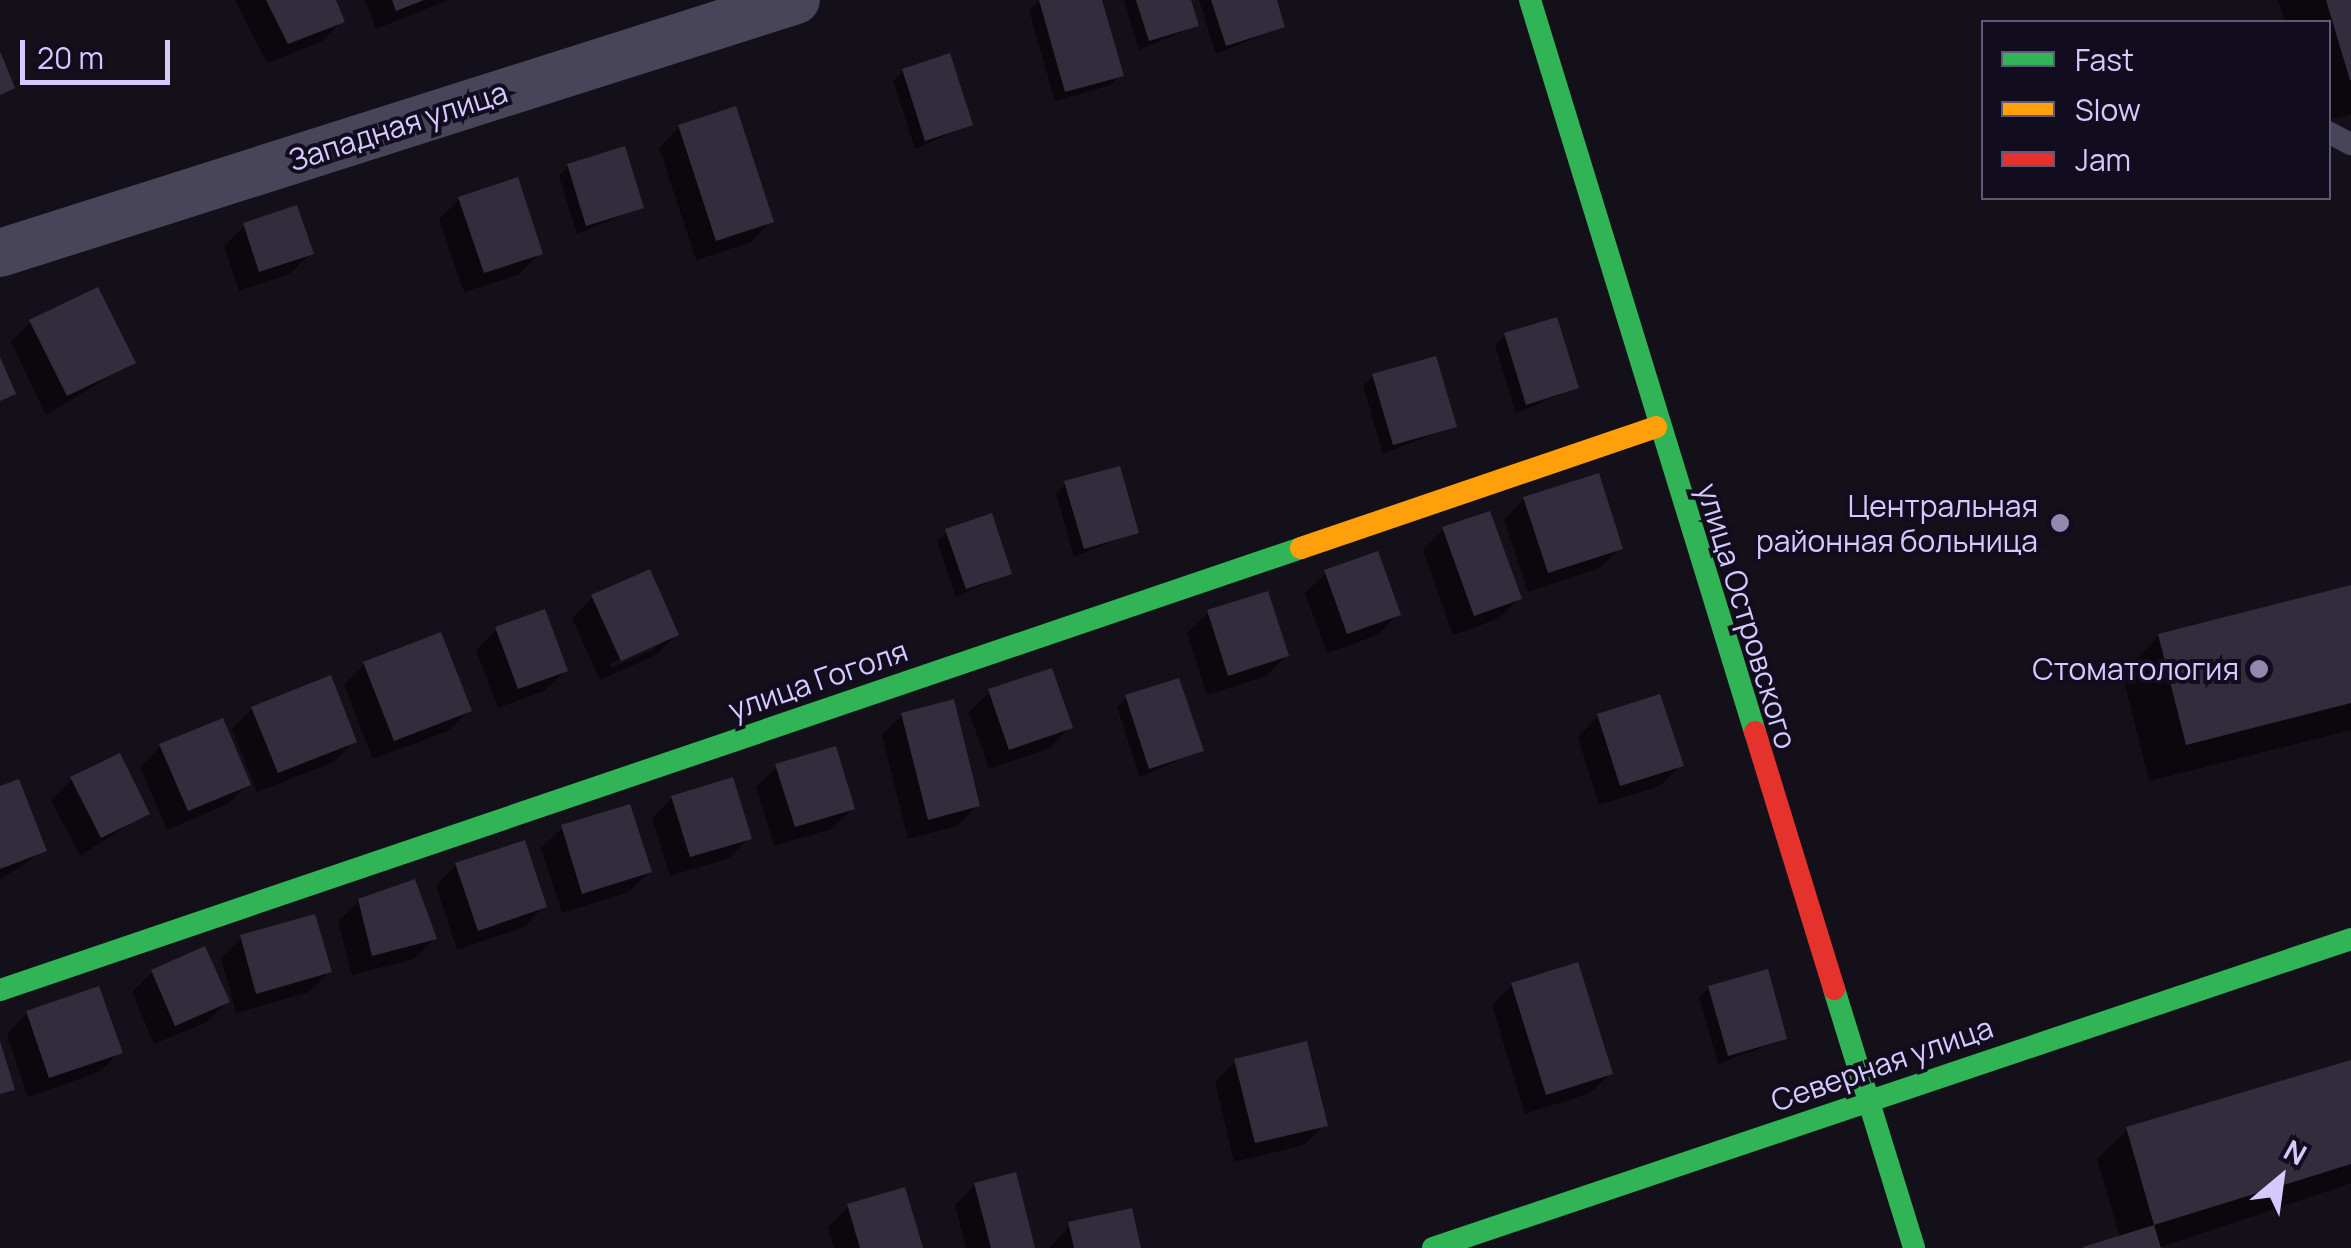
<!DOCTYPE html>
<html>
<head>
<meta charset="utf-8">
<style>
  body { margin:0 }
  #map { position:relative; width:2351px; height:1248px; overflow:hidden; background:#13101a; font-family:Manrope,sans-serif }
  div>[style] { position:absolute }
  .shadow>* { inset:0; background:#0007 }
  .building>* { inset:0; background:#312d3d }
  .lane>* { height:22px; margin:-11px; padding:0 11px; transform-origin:11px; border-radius:11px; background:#48455b }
  .street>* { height:48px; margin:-24px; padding:0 24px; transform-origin:24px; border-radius:24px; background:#48455b }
  .fast>* { height:22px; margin:-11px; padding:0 11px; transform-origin:11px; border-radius:11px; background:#30b455 }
  .slow>* { height:22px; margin:-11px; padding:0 11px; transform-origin:11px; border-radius:11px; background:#ff9f0a }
  .jam>* { height:22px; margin:-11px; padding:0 11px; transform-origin:11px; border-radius:11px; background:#e5322d }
  .dots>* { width:28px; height:28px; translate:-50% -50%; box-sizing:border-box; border:5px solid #110c1e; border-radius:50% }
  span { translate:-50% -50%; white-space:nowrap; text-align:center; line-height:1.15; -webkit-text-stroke:8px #110c1e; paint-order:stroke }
  .street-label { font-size:30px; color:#d5cafe }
  .poi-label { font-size:30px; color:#d5cafe }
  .right { translate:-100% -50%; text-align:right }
  .legend { position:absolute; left:1981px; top:20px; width:350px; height:180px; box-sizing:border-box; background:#110c1e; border:2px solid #5f5878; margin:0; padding:12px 18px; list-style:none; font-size:30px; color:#d5cafe }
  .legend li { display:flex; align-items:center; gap:20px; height:50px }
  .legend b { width:50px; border:2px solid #5f5878 }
  .north { position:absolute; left:2231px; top:1128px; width:100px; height:100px; -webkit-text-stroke:8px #110c1e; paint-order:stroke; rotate:29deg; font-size:28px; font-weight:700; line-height:40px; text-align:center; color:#d5cafe }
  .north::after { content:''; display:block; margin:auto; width:35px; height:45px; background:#d5cafe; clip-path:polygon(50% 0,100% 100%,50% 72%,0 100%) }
  .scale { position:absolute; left:20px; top:40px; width:150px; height:45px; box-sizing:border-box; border:5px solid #d5cafe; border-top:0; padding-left:12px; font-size:30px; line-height:35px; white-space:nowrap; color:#d5cafe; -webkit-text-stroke:8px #110c1e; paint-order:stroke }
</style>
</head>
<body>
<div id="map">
  <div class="shadow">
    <i style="clip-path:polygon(235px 0,333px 0,342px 21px,321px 42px,267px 63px)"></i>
    <i style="clip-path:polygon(365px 0,448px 0,376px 29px)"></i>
    <i style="clip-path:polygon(1039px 0,1099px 0,1121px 75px,1111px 85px,1055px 101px,1029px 10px)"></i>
    <i style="clip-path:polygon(1124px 0,1188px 0,1196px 26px,1139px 50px)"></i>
    <i style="clip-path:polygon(1199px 0,1274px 0,1283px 26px,1216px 54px)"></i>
    <i style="clip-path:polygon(2278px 0,2351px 0,2351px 114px,2328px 121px,2328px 22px,2285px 22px)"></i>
    <i style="clip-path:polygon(903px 71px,971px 124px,915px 149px,893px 81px)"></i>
    <i style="clip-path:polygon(679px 127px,771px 221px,751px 242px,696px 260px,659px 148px)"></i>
    <i style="clip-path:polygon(568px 166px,642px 207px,577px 234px,559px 176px)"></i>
    <i style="clip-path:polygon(460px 199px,540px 253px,520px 274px,464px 292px,439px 219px)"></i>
    <i style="clip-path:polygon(245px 225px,311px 253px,290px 274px,239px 291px,224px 246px)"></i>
    <i style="clip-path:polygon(31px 322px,132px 363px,46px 415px,11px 342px)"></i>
    <i style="clip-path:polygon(1505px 335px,1576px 388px,1516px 413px,1495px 345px)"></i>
    <i style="clip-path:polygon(1373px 376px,1454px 426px,1383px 454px,1363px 386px)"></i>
    <i style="clip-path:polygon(1066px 484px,1136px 532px,1074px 557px,1056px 493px)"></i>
    <i style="clip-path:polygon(1524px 499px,1620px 548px,1600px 568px,1528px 592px,1504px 520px)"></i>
    <i style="clip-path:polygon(1444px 529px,1519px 599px,1498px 619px,1453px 635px,1423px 550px)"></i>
    <i style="clip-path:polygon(947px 531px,1009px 573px,956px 597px,937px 541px)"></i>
    <i style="clip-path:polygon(1326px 573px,1398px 614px,1378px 635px,1327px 653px,1305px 593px)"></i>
    <i style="clip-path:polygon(2351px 587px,2351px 730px,2149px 781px,2122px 673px,2159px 636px)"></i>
    <i style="clip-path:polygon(evenodd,593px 597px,676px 635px,656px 655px,600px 680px,572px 618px,593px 597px,655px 643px,655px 649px,611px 668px,609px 664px,655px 643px)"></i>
    <i style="clip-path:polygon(1208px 613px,1286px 656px,1266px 676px,1207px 695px,1187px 633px)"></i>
    <i style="clip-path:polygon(497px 629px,565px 671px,544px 691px,498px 708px,476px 650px)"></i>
    <i style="clip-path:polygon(365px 664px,469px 710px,448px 731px,373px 759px,344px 685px)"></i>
    <i style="clip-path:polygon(990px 692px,1070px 727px,1050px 748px,989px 769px,969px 712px)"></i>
    <i style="clip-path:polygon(1127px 697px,1201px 750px,1140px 777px,1117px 707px)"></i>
    <i style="clip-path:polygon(252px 709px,354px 741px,334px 762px,257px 792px,232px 729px)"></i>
    <i style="clip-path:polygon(902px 715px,978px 805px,957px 826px,908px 839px,882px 735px)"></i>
    <i style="clip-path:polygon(1598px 716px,1681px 765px,1660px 786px,1599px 805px,1578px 737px)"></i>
    <i style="clip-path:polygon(161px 746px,248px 784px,228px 804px,167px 830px,140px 767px)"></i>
    <i style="clip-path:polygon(777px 767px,853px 808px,832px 829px,774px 846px,756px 787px)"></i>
    <i style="clip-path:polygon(72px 779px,147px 813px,80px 856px,51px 800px)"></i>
    <i style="clip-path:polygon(0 789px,44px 851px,0 880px)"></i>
    <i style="clip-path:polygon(672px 798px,749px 838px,729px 858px,670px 876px,652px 818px)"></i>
    <i style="clip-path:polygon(562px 828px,649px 872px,629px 892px,562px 913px,541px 848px)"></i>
    <i style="clip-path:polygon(456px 865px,544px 906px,524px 927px,457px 950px,436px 886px)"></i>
    <i style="clip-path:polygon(359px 901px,435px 938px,414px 959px,352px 975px,338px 921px)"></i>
    <i style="clip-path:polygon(241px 938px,329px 972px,309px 992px,236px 1013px,221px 958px)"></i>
    <i style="clip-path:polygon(152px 972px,227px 1002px,207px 1022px,154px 1044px,132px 992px)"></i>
    <i style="clip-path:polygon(1512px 985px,1611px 1073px,1590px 1093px,1525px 1114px,1492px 1005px)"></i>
    <i style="clip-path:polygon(1709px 988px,1785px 1039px,1718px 1064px,1699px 998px)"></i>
    <i style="clip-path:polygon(27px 1013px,120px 1052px,99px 1072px,28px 1097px,7px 1034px)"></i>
    <i style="clip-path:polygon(1235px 1062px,1325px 1125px,1304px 1145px,1234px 1162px,1215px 1082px)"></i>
    <i style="clip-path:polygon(2351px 1062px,2351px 1183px,2158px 1248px,2088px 1248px,2120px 1238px,2097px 1159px,2127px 1130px)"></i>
    <i style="clip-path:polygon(975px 1185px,1032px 1248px,966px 1248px,955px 1205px)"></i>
    <i style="clip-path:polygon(849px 1206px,920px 1248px,834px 1248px,828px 1227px)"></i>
    <i style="clip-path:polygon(1070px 1225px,1139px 1248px,1050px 1248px)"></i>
  </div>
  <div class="building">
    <i style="clip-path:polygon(266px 0,336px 0,345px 22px,288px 44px)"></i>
    <i style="clip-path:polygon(392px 0,424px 0,396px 11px)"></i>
    <i style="clip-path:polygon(1039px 0,1102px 0,1124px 76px,1065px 92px)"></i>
    <i style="clip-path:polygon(1136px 0,1191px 0,1199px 26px,1149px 41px)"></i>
    <i style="clip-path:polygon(1211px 0,1277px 0,1285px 27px,1226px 46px)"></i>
    <i style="clip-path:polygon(2326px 0,2351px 0,2351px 80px,2350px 80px)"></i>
    <i style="clip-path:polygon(0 51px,15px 88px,0 95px)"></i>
    <i style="clip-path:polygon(950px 53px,973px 125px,925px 141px,902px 69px)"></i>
    <i style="clip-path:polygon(736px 106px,774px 222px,716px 241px,678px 125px)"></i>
    <i style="clip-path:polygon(625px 146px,644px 208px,586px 226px,567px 164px)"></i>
    <i style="clip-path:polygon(518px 177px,543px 254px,484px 273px,458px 197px)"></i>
    <i style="clip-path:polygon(297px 205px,314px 254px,259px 272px,243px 223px)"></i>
    <i style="clip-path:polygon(98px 287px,136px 363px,67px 396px,29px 320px)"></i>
    <i style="clip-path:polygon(1557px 317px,1579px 388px,1526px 405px,1504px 333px)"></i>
    <i style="clip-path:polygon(1436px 356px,1457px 427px,1393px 445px,1372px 374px)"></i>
    <i style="clip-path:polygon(0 357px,16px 394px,0 401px)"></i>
    <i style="clip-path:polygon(1120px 466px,1139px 533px,1084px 549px,1064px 481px)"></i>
    <i style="clip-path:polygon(1599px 473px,1623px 549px,1548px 573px,1523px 497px)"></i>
    <i style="clip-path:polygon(1490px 511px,1522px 599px,1474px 616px,1442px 527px)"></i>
    <i style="clip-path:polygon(992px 513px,1012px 574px,966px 589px,945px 529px)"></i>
    <i style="clip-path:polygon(1378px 551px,1401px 615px,1347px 634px,1324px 570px)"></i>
    <i style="clip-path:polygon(650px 569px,679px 635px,621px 661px,591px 595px)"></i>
    <i style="clip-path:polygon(2351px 585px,2351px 703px,2186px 745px,2158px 634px)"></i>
    <i style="clip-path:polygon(1268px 591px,1289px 656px,1228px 676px,1207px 610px)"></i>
    <i style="clip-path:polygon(545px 609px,568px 671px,518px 689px,495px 627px)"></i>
    <i style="clip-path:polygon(441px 632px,472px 711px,394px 741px,363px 662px)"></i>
    <i style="clip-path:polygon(1052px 668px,1073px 728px,1009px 750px,988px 689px)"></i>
    <i style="clip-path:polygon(331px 675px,357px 742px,278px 773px,251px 707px)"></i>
    <i style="clip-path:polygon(1179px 678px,1204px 751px,1149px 769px,1125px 695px)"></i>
    <i style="clip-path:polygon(1660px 694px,1684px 766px,1620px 786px,1597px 714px)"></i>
    <i style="clip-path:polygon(954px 699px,980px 806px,928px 820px,901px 713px)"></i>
    <i style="clip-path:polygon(223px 718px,251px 785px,188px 811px,159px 744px)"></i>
    <i style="clip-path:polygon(836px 746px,855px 809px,795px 827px,775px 764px)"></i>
    <i style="clip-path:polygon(120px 753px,150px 814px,101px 838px,70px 777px)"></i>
    <i style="clip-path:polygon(733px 777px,752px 839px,690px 857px,671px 796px)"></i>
    <i style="clip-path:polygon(19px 779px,47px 851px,0 869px,0 786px)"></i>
    <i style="clip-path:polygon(630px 804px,652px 872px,582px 894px,561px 825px)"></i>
    <i style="clip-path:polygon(525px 840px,547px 907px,478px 931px,455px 863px)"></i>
    <i style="clip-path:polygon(415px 879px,437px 939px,372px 956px,358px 899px)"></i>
    <i style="clip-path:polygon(315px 914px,332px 972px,256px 994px,240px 935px)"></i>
    <i style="clip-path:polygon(205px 946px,230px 1002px,175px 1026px,151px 970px)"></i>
    <i style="clip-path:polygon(1578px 962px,1613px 1074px,1546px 1095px,1511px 983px)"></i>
    <i style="clip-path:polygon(1768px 969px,1787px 1039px,1728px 1056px,1708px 986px)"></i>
    <i style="clip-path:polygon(99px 986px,123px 1053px,49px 1078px,26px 1011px)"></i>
    <i style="clip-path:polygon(0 1041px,15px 1090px,0 1094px)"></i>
    <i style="clip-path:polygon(1307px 1041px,1328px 1126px,1255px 1143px,1234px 1059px)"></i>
    <i style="clip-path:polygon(2351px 1060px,2351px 1164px,2154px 1225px,2126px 1127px)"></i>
    <i style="clip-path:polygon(1016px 1172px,1035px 1248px,991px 1248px,974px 1183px)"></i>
    <i style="clip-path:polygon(905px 1187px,923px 1248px,860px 1248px,847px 1204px)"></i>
    <i style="clip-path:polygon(1132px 1208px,1141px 1248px,1074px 1248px,1068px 1222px)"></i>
    <i style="clip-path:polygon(2154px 1225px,2161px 1248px,2083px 1248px,2083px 1247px)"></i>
  </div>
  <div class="lane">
    <i style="left:2328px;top:132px;width:26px;rotate:28deg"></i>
  </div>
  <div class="street">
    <i style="left:0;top:253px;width:835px;rotate:-17.63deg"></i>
  </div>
  <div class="fast">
    <i style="left:1530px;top:0;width:766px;rotate:72.91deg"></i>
    <i style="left:1834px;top:989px;width:271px;rotate:72.8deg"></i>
    <i style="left:0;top:990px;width:1374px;rotate:-18.76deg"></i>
    <i style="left:1433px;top:1248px;width:969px;rotate:-18.6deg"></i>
  </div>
  <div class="slow">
    <i style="left:1301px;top:548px;width:375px;rotate:-18.8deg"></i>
  </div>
  <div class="jam">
    <i style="left:1755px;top:732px;width:269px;rotate:72.9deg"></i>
  </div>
  <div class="dots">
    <i style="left:2060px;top:523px;background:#9189ae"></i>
    <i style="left:2259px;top:669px;background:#9189ae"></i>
  </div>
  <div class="street-label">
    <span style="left:398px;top:126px;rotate:-18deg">Западная улица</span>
    <span style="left:1747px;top:616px;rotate:73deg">улица Островского</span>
    <span style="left:818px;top:680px;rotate:-19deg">улица Гоголя</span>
    <span style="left:1882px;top:1064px;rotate:-19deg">Северная улица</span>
  </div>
  <div class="poi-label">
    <span class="right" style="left:2038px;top:523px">Центральная<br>районная больница</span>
    <span class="right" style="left:2239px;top:669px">Стоматология</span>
  </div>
  <ul class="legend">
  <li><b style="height:12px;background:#30b455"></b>Fast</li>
  <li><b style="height:12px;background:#ff9f0a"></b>Slow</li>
  <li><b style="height:12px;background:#e5322d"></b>Jam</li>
  </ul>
  <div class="north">N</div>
  <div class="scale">20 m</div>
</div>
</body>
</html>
